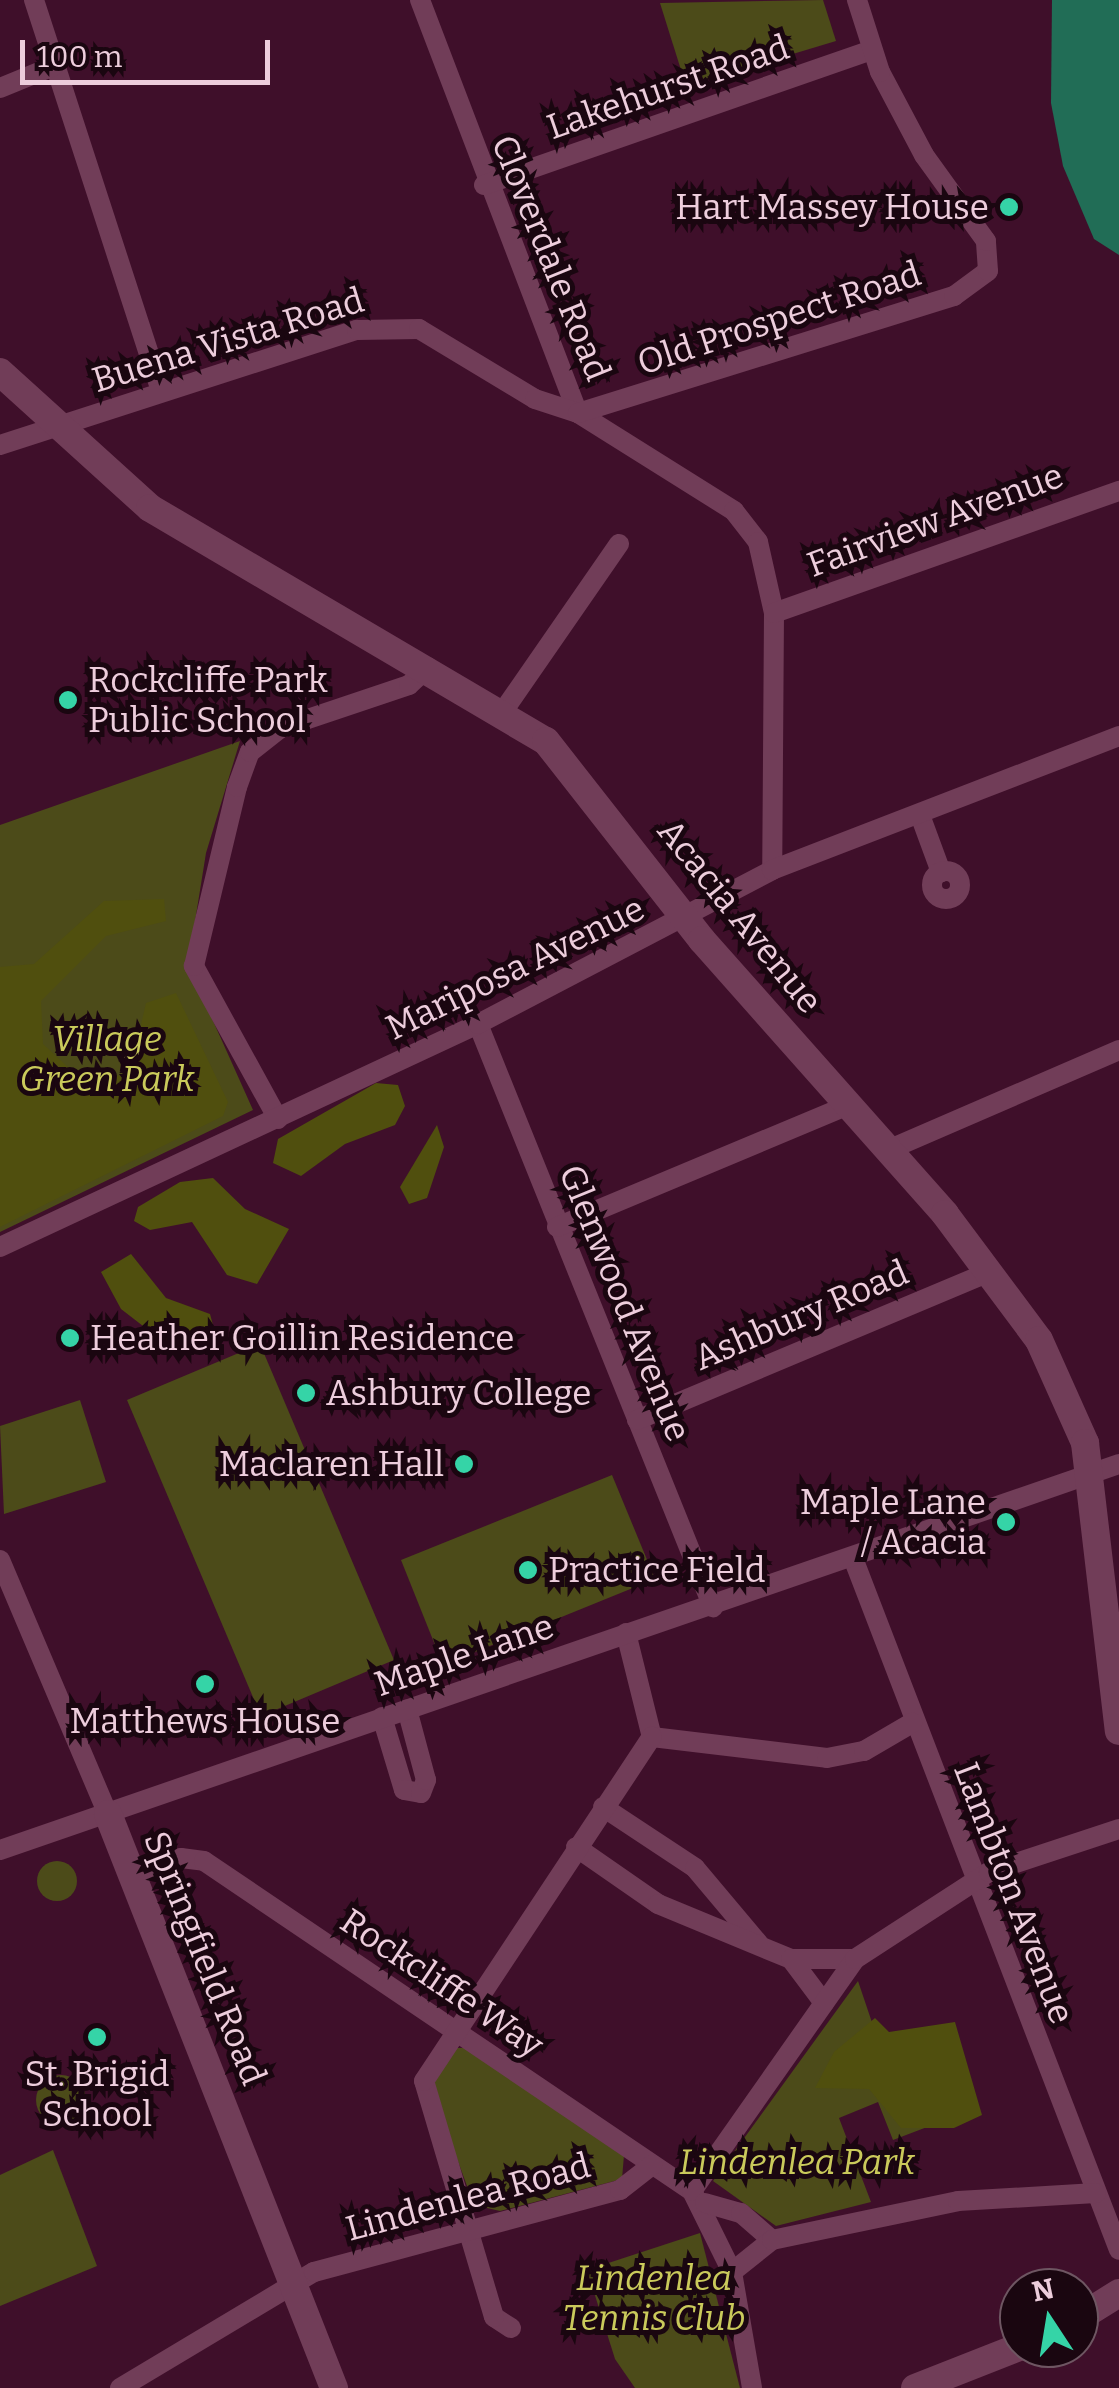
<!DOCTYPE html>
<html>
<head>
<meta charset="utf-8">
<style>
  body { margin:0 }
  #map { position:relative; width:1119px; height:2388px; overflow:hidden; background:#3f0f2a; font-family:Bitter,serif }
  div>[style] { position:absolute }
  .green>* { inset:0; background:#4c4b19 }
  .round { border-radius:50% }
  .forest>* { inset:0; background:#504f0e }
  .water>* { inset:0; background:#216d56 }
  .street>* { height:20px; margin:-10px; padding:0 10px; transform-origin:10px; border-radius:10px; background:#713d58 }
  .street>.ring { margin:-10px; padding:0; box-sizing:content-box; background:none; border:20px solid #713d58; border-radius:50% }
  .secondary>* { height:28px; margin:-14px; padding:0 14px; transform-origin:14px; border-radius:14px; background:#713d58 }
  .dots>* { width:28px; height:28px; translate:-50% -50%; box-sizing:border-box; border:5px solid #1a0610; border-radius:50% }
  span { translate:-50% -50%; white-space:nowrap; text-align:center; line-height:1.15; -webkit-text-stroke:10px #1a0610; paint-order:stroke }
  .street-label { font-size:35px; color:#edcddc }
  .poi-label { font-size:35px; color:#edcddc }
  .right { translate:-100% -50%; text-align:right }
  .left { translate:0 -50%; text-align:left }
  .park-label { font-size:35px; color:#caca5b; font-style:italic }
  .north { position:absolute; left:999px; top:2268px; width:100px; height:100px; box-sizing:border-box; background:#1a0610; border:2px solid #6e5662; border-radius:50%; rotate:348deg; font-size:28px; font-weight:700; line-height:40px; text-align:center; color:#edcddc }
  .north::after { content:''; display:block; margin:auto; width:35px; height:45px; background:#35d4a7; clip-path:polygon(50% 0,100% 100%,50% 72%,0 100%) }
  .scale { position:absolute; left:20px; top:40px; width:250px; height:45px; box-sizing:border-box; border:5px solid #edcddc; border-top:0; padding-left:12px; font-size:30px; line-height:35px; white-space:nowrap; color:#edcddc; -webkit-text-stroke:8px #1a0610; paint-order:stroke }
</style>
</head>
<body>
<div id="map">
  <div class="green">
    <i style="clip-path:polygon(823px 0,836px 41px,686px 86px,660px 3px)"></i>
    <i style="clip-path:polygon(240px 741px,206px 853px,188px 965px,253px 1110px,0 1232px,0 825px)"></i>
    <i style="clip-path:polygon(260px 1344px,394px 1660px,261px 1716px,127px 1400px)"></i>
    <i style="clip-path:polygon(80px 1400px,106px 1482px,4px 1514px,0 1426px)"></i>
    <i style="clip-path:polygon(612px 1475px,655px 1579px,443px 1665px,401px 1560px)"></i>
    <i class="round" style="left:37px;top:1861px;width:40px;height:40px"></i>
    <i style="clip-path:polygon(858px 1981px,884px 2058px,977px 2108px,893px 2140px,878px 2102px,839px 2118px,871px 2202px,776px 2226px,713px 2181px)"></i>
    <i style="clip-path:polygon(455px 2048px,472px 2048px,624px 2155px,622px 2179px,500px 2211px,474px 2205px,431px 2088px)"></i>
    <i class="round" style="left:36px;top:2075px;width:50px;height:50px"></i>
    <i style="clip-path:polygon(53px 2150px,97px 2266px,0 2306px,0 2175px)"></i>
    <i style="clip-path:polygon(700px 2233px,740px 2388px,635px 2388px,615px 2359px,587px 2270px)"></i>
  </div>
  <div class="forest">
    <i style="clip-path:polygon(164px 899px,166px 921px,106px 936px,41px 1001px,43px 1044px,71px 1070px,129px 1077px,146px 1003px,176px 993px,228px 1102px,223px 1116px,0 1227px,0 967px,34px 964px,104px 901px)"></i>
    <i style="clip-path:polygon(376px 1083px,398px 1085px,405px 1106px,395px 1125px,345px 1144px,301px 1176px,273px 1163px,278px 1139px)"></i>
    <i style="clip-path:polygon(437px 1125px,444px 1147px,427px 1198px,409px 1204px,400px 1187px)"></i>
    <i style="clip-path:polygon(213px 1178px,245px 1209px,289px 1229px,257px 1284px,227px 1275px,192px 1222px,150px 1230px,134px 1221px,138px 1207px,180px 1182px)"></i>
    <i style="clip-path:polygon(131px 1254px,166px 1298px,210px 1314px,216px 1336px,165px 1343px,121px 1309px,101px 1272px)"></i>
    <i style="clip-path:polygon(875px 2018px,889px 2032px,955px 2022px,982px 2115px,954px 2128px,901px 2128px,869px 2089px,815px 2088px,834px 2052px)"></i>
  </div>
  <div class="water">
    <i style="clip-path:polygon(1052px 0,1119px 0,1119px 255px,1094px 239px,1063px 166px,1051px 103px)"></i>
  </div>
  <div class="street">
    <i style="left:34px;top:0;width:412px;rotate:72deg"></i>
    <i style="left:420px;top:0;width:442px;rotate:69.1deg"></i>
    <i style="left:578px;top:413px;width:184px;rotate:32.1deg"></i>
    <i style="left:734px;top:511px;width:39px;rotate:52deg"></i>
    <i style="left:758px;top:542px;width:73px;rotate:77.3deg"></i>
    <i style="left:774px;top:613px;width:257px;rotate:90.4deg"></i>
    <i style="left:0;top:88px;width:58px;rotate:-22.2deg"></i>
    <i style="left:484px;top:185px;width:411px;rotate:-19.2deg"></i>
    <i style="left:0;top:445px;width:375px;rotate:-17.9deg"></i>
    <i style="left:357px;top:330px;width:62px;rotate:-0.9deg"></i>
    <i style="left:419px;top:329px;width:135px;rotate:31.1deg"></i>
    <i style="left:535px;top:399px;width:45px;rotate:18deg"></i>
    <i style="left:578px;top:413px;width:394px;rotate:-17.3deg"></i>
    <i style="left:954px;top:296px;width:42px;rotate:-36.3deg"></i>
    <i style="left:988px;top:271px;width:30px;rotate:-94deg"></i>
    <i style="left:986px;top:241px;width:106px;rotate:-125.8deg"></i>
    <i style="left:924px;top:155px;width:94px;rotate:-117.9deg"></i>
    <i style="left:880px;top:72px;width:76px;rotate:-107.7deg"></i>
    <i style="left:774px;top:613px;width:366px;rotate:-19.5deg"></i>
    <i style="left:504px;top:710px;width:202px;rotate:-55.3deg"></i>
    <i style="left:920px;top:815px;width:61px;rotate:69.8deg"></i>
    <i class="ring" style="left:932px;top:871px;width:8px;height:8px"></i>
    <i style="left:478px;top:1024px;width:629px;rotate:68.05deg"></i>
    <i style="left:278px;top:1119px;width:175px;rotate:-118.8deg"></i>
    <i style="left:194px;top:966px;width:184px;rotate:-76.5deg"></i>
    <i style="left:237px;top:787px;width:37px;rotate:-70deg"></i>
    <i style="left:250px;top:752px;width:39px;rotate:-38deg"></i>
    <i style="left:281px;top:728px;width:135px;rotate:-18.6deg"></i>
    <i style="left:409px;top:685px;width:26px;rotate:-43deg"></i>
    <i style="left:888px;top:1150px;width:252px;rotate:-23.4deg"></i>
    <i style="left:557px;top:1227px;width:319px;rotate:-22.7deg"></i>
    <i style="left:0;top:1247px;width:527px;rotate:-25.01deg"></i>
    <i style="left:478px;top:1024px;width:332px;rotate:-27.6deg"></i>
    <i style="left:772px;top:870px;width:372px;rotate:-21.1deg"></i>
    <i style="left:637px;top:1420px;width:384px;rotate:-22.8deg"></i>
    <i style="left:853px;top:1558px;width:741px;rotate:68.97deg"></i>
    <i style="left:0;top:1560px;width:276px;rotate:67deg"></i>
    <i style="left:626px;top:1633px;width:107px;rotate:76deg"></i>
    <i style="left:382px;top:1717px;width:76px;rotate:73.2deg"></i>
    <i style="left:404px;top:1790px;width:17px;rotate:10deg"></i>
    <i style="left:421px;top:1793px;width:14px;rotate:-69deg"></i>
    <i style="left:426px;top:1780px;width:73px;rotate:-105deg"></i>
    <i style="left:652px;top:1737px;width:176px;rotate:6.8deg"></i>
    <i style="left:827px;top:1758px;width:38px;rotate:-11deg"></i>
    <i style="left:864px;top:1751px;width:56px;rotate:-30.3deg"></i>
    <i style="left:603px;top:1807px;width:110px;rotate:33.5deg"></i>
    <i style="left:695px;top:1868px;width:99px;rotate:49.9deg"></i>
    <i style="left:576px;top:1847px;width:100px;rotate:34.8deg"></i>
    <i style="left:658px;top:1904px;width:144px;rotate:22.5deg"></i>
    <i style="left:0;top:1850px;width:1184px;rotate:-19.03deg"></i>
    <i style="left:132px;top:1876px;width:52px;rotate:-20.2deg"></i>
    <i style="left:181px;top:1858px;width:23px;rotate:7deg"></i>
    <i style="left:204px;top:1861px;width:589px;rotate:34.07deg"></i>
    <i style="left:692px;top:2191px;width:90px;rotate:63.7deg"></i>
    <i style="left:732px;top:2272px;width:118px;rotate:80.2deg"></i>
    <i style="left:824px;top:2003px;width:55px;rotate:-126.9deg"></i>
    <i style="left:791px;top:1959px;width:64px"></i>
    <i style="left:692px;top:2191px;width:284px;rotate:-54.9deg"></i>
    <i style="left:855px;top:1959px;width:160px;rotate:-33deg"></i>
    <i style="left:989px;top:1872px;width:137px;rotate:-18.3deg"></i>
    <i style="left:705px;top:2203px;width:37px;rotate:16deg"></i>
    <i style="left:741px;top:2213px;width:41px;rotate:41.1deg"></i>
    <i style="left:732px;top:2272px;width:51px;rotate:-38.7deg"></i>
    <i style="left:772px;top:2240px;width:190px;rotate:-11.8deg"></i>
    <i style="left:958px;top:2201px;width:138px;rotate:-3.3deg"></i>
    <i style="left:511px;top:2328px;width:20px;rotate:-147deg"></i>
    <i style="left:494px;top:2317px;width:246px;rotate:-106.5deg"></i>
    <i style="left:424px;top:2081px;width:413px;rotate:-56.5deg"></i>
    <i style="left:120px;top:2388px;width:226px;rotate:-30.9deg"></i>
    <i style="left:314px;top:2272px;width:317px;rotate:-15deg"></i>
    <i style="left:620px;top:2190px;width:41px;rotate:-38deg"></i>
  </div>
  <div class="secondary">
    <i style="left:0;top:372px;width:202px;rotate:42.2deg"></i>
    <i style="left:150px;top:508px;width:459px;rotate:30.5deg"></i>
    <i style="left:546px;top:741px;width:253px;rotate:51.9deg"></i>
    <i style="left:702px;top:940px;width:366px;rotate:48.4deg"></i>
    <i style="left:945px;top:1214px;width:157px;rotate:53.3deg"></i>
    <i style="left:1039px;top:1340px;width:113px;rotate:65.9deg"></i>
    <i style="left:1085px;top:1443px;width:290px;rotate:83.3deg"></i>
    <i style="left:108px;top:1814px;width:617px;rotate:68.51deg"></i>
    <i style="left:1079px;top:2318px;width:47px;rotate:-32deg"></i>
    <i style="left:915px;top:2388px;width:112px;rotate:-21.5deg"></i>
  </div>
  <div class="dots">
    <i style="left:1009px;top:207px;background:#35d4a7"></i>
    <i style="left:68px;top:700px;background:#35d4a7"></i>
    <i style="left:70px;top:1338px;background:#35d4a7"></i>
    <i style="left:306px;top:1393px;background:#35d4a7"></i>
    <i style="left:464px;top:1464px;background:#35d4a7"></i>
    <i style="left:1006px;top:1522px;background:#35d4a7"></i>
    <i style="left:528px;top:1570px;background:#35d4a7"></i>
    <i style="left:205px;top:1684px;background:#35d4a7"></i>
    <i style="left:97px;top:2037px;background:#35d4a7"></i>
  </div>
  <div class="street-label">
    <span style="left:668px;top:87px;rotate:-19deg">Lakehurst Road</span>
    <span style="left:551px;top:258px;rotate:68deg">Cloverdale Road</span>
    <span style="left:779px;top:318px;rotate:-18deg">Old Prospect Road</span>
    <span style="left:228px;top:340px;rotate:-17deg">Buena Vista Road</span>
    <span style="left:935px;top:520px;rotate:-20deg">Fairview Avenue</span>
    <span style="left:740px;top:916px;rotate:51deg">Acacia Avenue</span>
    <span style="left:515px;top:968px;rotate:-26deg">Mariposa Avenue</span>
    <span style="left:625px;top:1303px;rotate:68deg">Glenwood Avenue</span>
    <span style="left:801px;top:1315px;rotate:-23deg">Ashbury Road</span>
    <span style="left:464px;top:1655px;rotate:-19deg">Maple Lane</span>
    <span style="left:1014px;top:1893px;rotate:69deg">Lambton Avenue</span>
    <span style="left:205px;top:1958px;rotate:68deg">Springfield Road</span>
    <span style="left:442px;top:1983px;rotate:34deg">Rockcliffe Way</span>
    <span style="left:468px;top:2197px;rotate:-15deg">Lindenlea Road</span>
  </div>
  <div class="poi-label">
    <span class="right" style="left:989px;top:207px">Hart Massey House</span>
    <span class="left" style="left:88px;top:700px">Rockcliffe Park<br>Public School</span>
    <span class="left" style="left:90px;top:1338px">Heather Goillin Residence</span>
    <span class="left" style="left:326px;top:1393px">Ashbury College</span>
    <span class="right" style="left:444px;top:1464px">Maclaren Hall</span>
    <span class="right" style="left:986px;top:1522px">Maple Lane<br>/ Acacia</span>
    <span class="left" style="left:548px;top:1570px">Practice Field</span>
    <span style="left:205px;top:1721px">Matthews House</span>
    <span style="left:97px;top:2094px">St. Brigid<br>School</span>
  </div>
  <div class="park-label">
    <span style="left:107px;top:1059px">Village<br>Green Park</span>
    <span style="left:797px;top:2162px">Lindenlea Park</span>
    <span style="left:654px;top:2298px">Lindenlea<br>Tennis Club</span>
  </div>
  <div class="north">N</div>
  <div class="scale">100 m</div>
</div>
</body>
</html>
